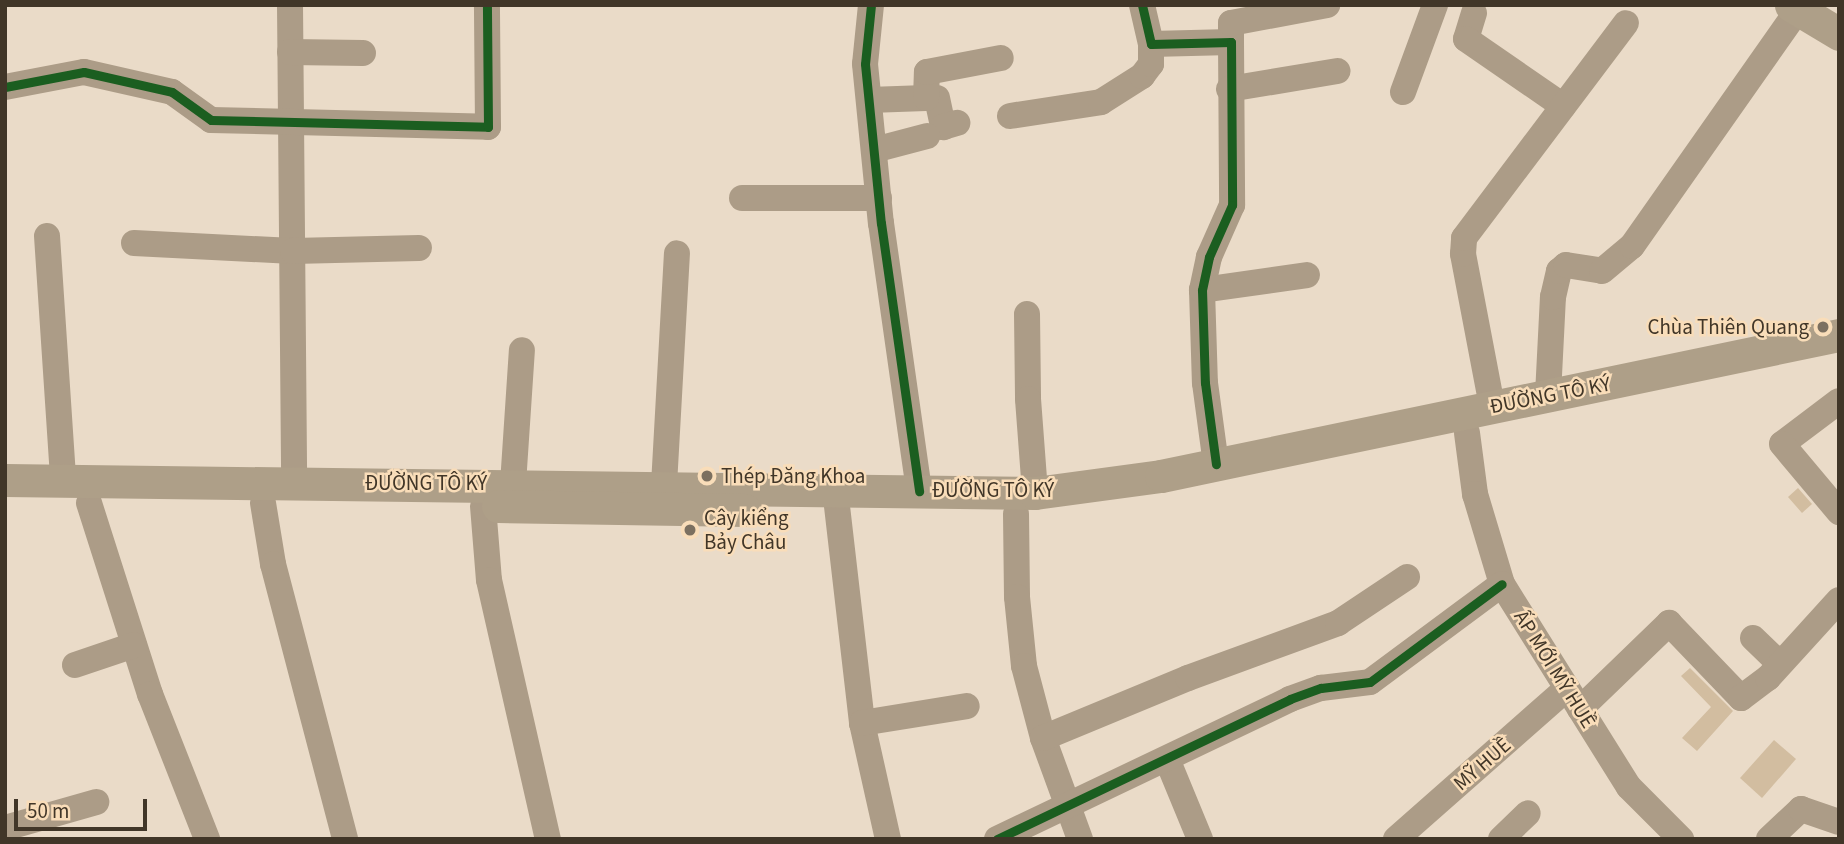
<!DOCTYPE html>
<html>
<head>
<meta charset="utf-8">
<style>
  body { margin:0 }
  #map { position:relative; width:1844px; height:844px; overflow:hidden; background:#eadbc8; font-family:"Source Sans 3",sans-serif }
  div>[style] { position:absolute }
  .building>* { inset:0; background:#d2bda0 }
  .minor>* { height:26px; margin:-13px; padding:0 13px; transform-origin:13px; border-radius:13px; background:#ac9c87 }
  .major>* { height:33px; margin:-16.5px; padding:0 16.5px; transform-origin:16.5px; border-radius:16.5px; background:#ae9f88 }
  .cycleway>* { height:9px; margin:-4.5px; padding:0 4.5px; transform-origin:4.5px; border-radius:4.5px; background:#1b5e20 }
  .dots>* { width:19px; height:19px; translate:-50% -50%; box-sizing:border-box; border:4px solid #f9ddb9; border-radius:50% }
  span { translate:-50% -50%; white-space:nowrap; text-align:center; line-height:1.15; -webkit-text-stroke:5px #f9ddb9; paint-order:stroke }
  .poi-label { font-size:21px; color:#413628 }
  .right { translate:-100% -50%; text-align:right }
  .left { translate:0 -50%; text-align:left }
  .street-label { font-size:21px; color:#413628 }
  .frame { position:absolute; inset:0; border:7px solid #413628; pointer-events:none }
  .scale { position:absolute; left:14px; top:799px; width:133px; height:32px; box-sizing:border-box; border:4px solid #413628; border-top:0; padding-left:9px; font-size:21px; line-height:24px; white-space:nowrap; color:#413628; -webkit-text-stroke:5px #f9ddb9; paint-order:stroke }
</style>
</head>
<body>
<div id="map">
  <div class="building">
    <i style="clip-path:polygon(1798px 488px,1812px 504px,1802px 513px,1788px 497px)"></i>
    <i style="clip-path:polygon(1690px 668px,1733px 711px,1697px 751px,1682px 738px,1711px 707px,1681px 676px)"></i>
    <i style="clip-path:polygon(1774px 740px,1796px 759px,1762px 798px,1740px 778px)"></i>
  </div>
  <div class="minor">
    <i style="left:290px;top:5px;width:477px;rotate:89.5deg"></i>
    <i style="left:871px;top:5px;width:59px;rotate:95.8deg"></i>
    <i style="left:865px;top:64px;width:160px;rotate:84.3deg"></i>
    <i style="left:881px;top:223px;width:271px;rotate:81.9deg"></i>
    <i style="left:1142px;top:5px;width:40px;rotate:77deg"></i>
    <i style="left:1151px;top:44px;width:80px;rotate:-1.4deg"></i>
    <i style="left:1231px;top:42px;width:163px;rotate:89.6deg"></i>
    <i style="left:1232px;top:205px;width:57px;rotate:113.9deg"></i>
    <i style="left:1209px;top:257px;width:34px;rotate:102deg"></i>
    <i style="left:1202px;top:290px;width:93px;rotate:88.2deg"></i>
    <i style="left:1205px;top:383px;width:82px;rotate:82.3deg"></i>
    <i style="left:1474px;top:13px;width:27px;rotate:107deg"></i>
    <i style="left:1466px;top:39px;width:118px;rotate:34.6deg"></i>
    <i style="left:1231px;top:42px;width:19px;rotate:-90deg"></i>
    <i style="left:1231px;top:23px;width:98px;rotate:-10.6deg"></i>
    <i style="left:290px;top:52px;width:73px;rotate:0.8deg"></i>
    <i style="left:5px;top:87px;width:80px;rotate:-10.8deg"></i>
    <i style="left:84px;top:72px;width:90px;rotate:12.8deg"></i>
    <i style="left:172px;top:92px;width:48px;rotate:35.7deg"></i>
    <i style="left:211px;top:120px;width:277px;rotate:1.4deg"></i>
    <i style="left:488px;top:127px;width:122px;rotate:-90.5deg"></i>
    <i style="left:1229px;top:89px;width:110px;rotate:-9.4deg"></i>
    <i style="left:1403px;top:92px;width:93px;rotate:-69.8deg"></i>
    <i style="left:937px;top:98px;width:30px;rotate:78deg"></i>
    <i style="left:943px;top:127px;width:15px;rotate:-16deg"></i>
    <i style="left:869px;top:100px;width:57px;rotate:-2deg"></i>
    <i style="left:926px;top:98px;width:26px;rotate:-88deg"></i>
    <i style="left:927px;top:72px;width:75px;rotate:-10.7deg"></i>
    <i style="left:1010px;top:116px;width:92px;rotate:-8.7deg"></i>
    <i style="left:1101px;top:102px;width:49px;rotate:-32.4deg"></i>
    <i style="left:1142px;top:76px;width:15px;rotate:-53deg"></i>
    <i style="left:1151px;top:64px;width:20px;rotate:-90deg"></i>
    <i style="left:874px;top:150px;width:55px;rotate:-14.8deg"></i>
    <i style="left:742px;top:198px;width:137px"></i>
    <i style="left:47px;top:236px;width:245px;rotate:86.2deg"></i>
    <i style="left:134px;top:243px;width:159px;rotate:2.9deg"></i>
    <i style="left:293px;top:251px;width:126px;rotate:-1.4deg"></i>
    <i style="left:1202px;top:290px;width:106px;rotate:-8.1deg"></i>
    <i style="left:1027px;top:314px;width:85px;rotate:89.3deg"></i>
    <i style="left:1028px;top:399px;width:94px;rotate:85.7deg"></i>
    <i style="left:1548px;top:395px;width:98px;rotate:-87.1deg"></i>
    <i style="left:1553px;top:297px;width:27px;rotate:-77deg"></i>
    <i style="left:1559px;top:271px;width:9px;rotate:-41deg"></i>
    <i style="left:1566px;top:265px;width:36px;rotate:9deg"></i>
    <i style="left:1602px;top:271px;width:39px;rotate:-40deg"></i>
    <i style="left:1632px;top:246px;width:289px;rotate:-54.9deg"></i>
    <i style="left:1839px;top:401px;width:71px;rotate:143deg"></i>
    <i style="left:1782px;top:444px;width:89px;rotate:50deg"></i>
    <i style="left:1492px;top:406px;width:155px;rotate:-100.8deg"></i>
    <i style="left:1463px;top:254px;width:16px;rotate:-86deg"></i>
    <i style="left:1464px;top:238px;width:269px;rotate:-53deg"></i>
    <i style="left:1467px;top:433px;width:62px;rotate:82.5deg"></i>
    <i style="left:1475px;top:494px;width:94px;rotate:73.3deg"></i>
    <i style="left:1502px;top:584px;width:239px;rotate:58deg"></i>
    <i style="left:1629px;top:787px;width:74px;rotate:45deg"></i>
    <i style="left:513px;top:484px;width:134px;rotate:-86.2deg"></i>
    <i style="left:664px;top:485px;width:232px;rotate:-86.8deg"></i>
    <i style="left:835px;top:489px;width:236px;rotate:83.4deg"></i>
    <i style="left:862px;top:723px;width:119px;rotate:77.4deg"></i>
    <i style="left:89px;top:503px;width:201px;rotate:72.3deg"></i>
    <i style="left:150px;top:694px;width:156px;rotate:68.5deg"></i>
    <i style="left:263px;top:503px;width:62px;rotate:80.7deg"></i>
    <i style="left:273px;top:564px;width:284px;rotate:75.3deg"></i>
    <i style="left:483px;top:506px;width:74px;rotate:85.4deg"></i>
    <i style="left:489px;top:580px;width:266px;rotate:77.2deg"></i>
    <i style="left:1016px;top:514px;width:83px;rotate:89.3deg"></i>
    <i style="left:1017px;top:597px;width:69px;rotate:84.2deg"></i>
    <i style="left:1024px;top:666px;width:74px;rotate:75.2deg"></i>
    <i style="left:1043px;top:738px;width:108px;rotate:69.9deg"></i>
    <i style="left:1753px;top:638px;width:37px;rotate:44deg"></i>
    <i style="left:75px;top:665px;width:62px;rotate:-18.7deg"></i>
    <i style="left:1580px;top:709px;width:124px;rotate:-44deg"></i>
    <i style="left:1669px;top:623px;width:104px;rotate:46.2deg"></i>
    <i style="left:1741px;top:698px;width:34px;rotate:-37deg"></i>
    <i style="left:1768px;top:678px;width:105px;rotate:-47.7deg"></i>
    <i style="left:862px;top:723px;width:106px;rotate:-9.2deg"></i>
    <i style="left:1043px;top:738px;width:157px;rotate:-22.5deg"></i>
    <i style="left:1188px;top:678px;width:160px;rotate:-20.1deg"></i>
    <i style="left:1338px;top:623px;width:83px;rotate:-33.7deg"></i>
    <i style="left:1167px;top:759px;width:87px;rotate:67.6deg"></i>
    <i style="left:5px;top:828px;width:95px;rotate:-15.9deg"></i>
    <i style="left:997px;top:839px;width:325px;rotate:-25.5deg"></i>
    <i style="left:1290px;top:699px;width:33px;rotate:-20deg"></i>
    <i style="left:1321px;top:688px;width:49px;rotate:-7deg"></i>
    <i style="left:1370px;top:682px;width:164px;rotate:-36.6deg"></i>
    <i style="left:1396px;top:839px;width:228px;rotate:-41.4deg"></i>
    <i style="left:1501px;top:839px;width:37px;rotate:-44deg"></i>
    <i style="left:1769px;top:839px;width:44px;rotate:-43.2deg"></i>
    <i style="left:1801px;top:809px;width:40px;rotate:18.9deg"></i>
  </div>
  <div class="major">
    <i style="left:1791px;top:5px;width:56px;rotate:31.1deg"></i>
    <i style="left:5px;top:480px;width:1030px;rotate:0.72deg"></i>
    <i style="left:1035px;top:493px;width:127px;rotate:-7.7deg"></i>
    <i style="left:1161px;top:476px;width:693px;rotate:-11.75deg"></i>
    <i style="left:498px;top:506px;width:247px;rotate:0.9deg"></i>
  </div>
  <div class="cycleway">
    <i style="left:871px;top:5px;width:59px;rotate:95.8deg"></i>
    <i style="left:865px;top:64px;width:160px;rotate:84.3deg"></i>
    <i style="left:881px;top:223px;width:271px;rotate:81.9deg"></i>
    <i style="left:1142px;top:5px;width:40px;rotate:77deg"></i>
    <i style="left:1151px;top:44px;width:80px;rotate:-1.4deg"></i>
    <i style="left:1231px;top:42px;width:163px;rotate:89.6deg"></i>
    <i style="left:1232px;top:205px;width:57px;rotate:113.9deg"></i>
    <i style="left:1209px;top:257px;width:34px;rotate:102deg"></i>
    <i style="left:1202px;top:290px;width:93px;rotate:88.2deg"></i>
    <i style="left:1205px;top:383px;width:82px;rotate:82.3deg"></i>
    <i style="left:5px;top:87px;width:80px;rotate:-10.8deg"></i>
    <i style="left:84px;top:72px;width:90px;rotate:12.8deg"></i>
    <i style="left:172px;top:92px;width:48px;rotate:35.7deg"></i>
    <i style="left:211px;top:120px;width:277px;rotate:1.4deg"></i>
    <i style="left:488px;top:127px;width:122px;rotate:-90.5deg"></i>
    <i style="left:997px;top:839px;width:325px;rotate:-25.5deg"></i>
    <i style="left:1290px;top:699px;width:33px;rotate:-20deg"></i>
    <i style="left:1321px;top:688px;width:49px;rotate:-7deg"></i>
    <i style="left:1370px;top:682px;width:164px;rotate:-36.6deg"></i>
  </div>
  <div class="dots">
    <i style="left:1823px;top:327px;background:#7c7060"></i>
    <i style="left:707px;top:476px;background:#7c7060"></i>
    <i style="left:690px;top:530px;background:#7c7060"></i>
  </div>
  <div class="poi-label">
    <span class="right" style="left:1809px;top:327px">Chùa Thiên Quang</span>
    <span class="left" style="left:721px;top:476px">Thép Đăng Khoa</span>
    <span class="left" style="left:704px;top:530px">Cây kiểng<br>Bảy Châu</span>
  </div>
  <div class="street-label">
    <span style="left:1550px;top:395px;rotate:-11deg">ĐƯỜNG TÔ KÝ</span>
    <span style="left:426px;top:483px">ĐƯỜNG TÔ KÝ</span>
    <span style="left:993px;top:490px">ĐƯỜNG TÔ KÝ</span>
    <span style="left:1555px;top:669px;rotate:58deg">ẤP MỚI MỸ HUỀ</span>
    <span style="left:1482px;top:764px;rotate:-41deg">MỸ HUỀ</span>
  </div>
  <div class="frame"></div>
  <div class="scale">50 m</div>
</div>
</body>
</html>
